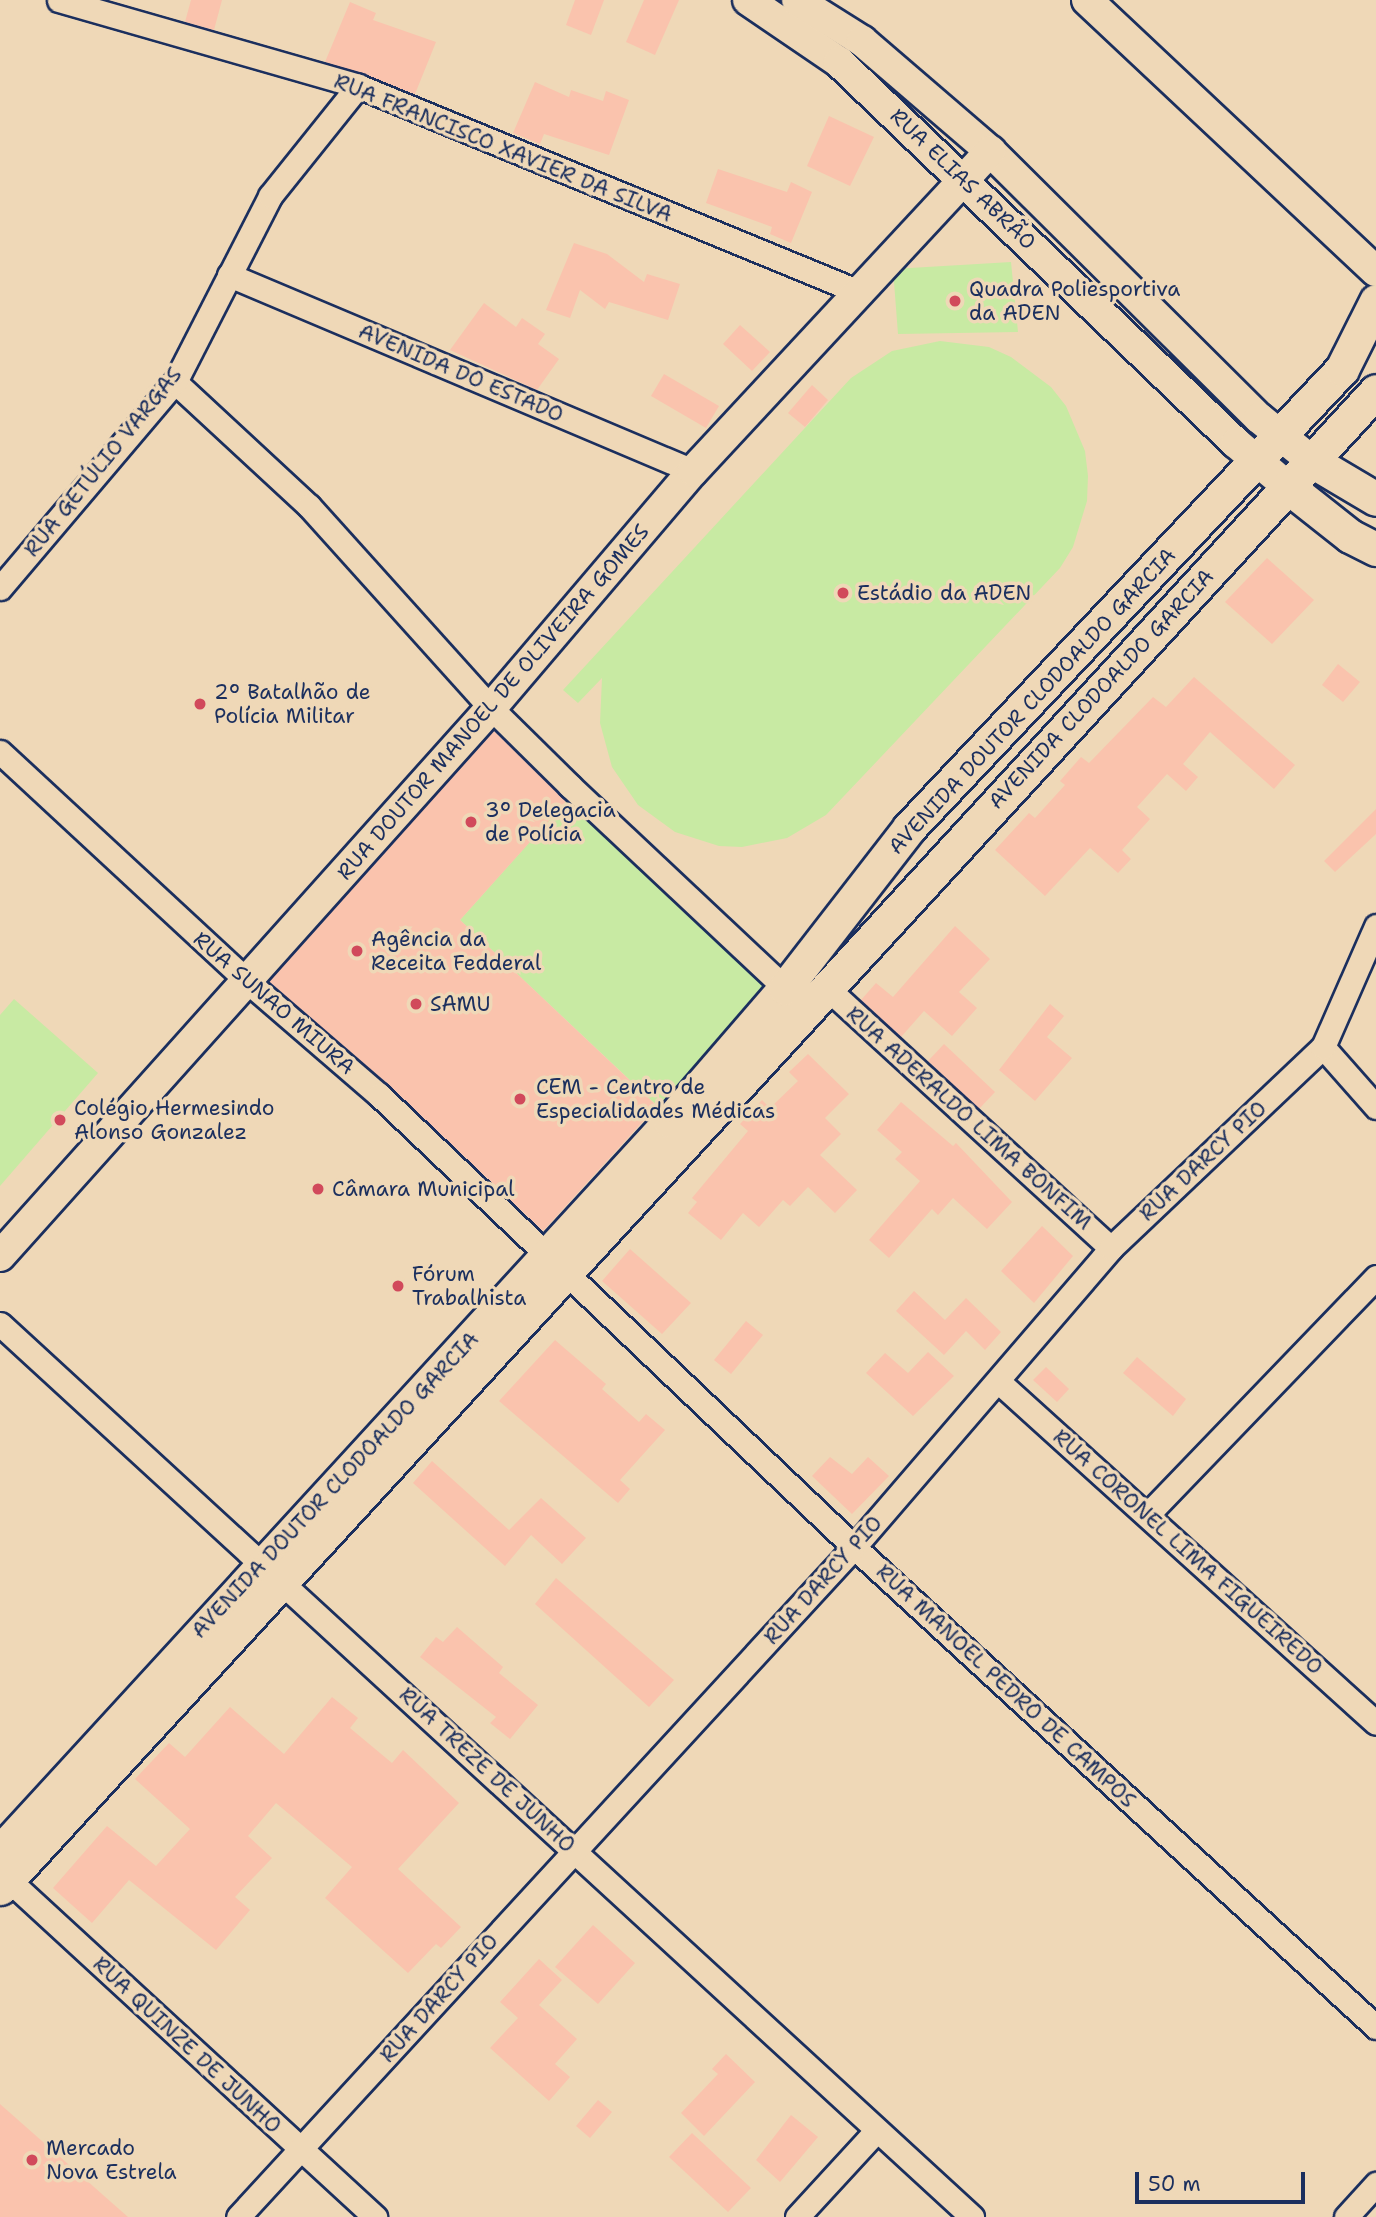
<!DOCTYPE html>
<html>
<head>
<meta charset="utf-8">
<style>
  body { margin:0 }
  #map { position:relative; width:1376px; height:2217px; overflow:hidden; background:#efd8b7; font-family:"Shantell Sans",sans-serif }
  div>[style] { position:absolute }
  .green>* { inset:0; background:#c8eaa3 }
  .building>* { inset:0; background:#fac3ad }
  .roads { filter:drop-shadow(2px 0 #1b2f5e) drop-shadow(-2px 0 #1b2f5e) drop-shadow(0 2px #1b2f5e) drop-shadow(0 -2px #1b2f5e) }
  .minor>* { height:23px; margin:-11.5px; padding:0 11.5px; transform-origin:11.5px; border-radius:11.5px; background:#efd8b7 }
  .tertiary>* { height:30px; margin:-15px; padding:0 15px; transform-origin:15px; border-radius:15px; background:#efd8b7 }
  .secondary>* { height:33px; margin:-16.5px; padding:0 16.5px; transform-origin:16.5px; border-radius:16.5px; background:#efd8b7 }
  .dots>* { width:19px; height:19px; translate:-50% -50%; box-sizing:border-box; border:4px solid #efd8b7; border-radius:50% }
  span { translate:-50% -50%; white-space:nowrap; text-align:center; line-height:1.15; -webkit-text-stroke:7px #efd8b7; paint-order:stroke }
  .street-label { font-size:21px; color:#1b2f5e }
  .poi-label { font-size:21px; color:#1b2f5e }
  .left { translate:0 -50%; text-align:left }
  .scale { position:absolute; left:1135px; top:2172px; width:170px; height:32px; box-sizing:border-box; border:4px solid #1b2f5e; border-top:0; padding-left:9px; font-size:21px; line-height:24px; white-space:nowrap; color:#1b2f5e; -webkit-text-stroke:5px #efd8b7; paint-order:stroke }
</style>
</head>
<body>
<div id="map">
  <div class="green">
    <i style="clip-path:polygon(1011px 262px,1018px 332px,898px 334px,893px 269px)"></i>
    <i style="clip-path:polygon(940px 341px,989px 347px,1011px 357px,1051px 387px,1066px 406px,1085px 451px,1088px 476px,1087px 501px,1073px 547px,1060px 568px,826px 815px,787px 838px,742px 847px,719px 846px,675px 832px,638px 805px,612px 767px,600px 723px,602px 678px,578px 703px,563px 690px,851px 378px,892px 351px)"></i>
    <i style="clip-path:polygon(568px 799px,773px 990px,667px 1115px,460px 920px)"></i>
    <i style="clip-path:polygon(14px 999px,98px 1073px,0 1186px,0 1015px)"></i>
  </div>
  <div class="building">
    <i style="clip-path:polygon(191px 0,222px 0,214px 30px,185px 22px)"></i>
    <i style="clip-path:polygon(575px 0,604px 0,591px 35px,566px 25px)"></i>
    <i style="clip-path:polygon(644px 0,679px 0,655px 55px,626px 42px)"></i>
    <i style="clip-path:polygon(350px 2px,376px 13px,373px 20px,436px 42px,415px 94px,325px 62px)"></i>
    <i style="clip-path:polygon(535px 82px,569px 97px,571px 90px,603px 101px,606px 91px,629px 100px,609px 155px,544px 134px,540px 144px,513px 133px)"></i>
    <i style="clip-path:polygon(829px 116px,874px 137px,850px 186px,807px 166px)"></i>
    <i style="clip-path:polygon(718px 169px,787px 192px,791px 182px,812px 192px,791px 243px,770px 234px,772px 227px,706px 203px)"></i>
    <i style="clip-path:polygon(574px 243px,607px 254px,644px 282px,647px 274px,680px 284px,668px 320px,609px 302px,605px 309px,580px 290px,570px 318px,546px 310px)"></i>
    <i style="clip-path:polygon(484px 303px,516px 327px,522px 318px,545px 334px,538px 344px,559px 359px,537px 390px,450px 350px)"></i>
    <i style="clip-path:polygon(740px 325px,770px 352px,752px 371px,723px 344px)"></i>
    <i style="clip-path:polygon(664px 374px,719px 406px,706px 428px,651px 396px)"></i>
    <i style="clip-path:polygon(812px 385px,828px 400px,805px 427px,788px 413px)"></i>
    <i style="clip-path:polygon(1267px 558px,1314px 600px,1272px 644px,1225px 602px)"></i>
    <i style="clip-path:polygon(1338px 664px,1360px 682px,1343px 702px,1322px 685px)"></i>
    <i style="clip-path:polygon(1194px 677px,1295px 765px,1274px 789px,1210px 732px,1183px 764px,1198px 777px,1186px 791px,1167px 774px,1137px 807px,1150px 819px,1122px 850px,1131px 859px,1118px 873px,1090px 848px,1045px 896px,995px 850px,1029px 813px,1035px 818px,1065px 785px,1060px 781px,1081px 757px,1089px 763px,1153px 697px,1166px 707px)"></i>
    <i style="clip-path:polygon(494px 731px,566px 802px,460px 920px,657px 1106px,543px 1231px,389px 1085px,269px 982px)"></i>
    <i style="clip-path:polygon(1376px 809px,1376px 834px,1335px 872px,1324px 861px)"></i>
    <i style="clip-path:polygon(955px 926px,990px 959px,959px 992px,977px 1008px,952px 1036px,924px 1011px,901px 1037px,861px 1000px,876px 983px,893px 997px)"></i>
    <i style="clip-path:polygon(1050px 1004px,1064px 1016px,1047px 1037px,1072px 1058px,1035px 1101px,999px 1070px)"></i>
    <i style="clip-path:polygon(944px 1044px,995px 1092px,979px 1109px,928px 1061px)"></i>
    <i style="clip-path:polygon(808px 1054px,849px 1094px,825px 1118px,841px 1134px,820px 1155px,857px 1190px,835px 1213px,808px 1187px,790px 1206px,783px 1200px,759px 1227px,743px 1213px,721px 1240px,688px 1213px,697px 1202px,692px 1198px,748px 1131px,740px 1124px,762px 1100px,770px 1108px,798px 1081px,789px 1072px)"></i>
    <i style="clip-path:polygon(901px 1102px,953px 1146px,956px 1143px,1012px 1202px,987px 1229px,953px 1198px,938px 1215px,932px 1209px,889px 1258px,869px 1240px,920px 1181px,895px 1159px,902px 1152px,877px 1130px)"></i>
    <i style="clip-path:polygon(1042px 1226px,1073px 1256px,1034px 1303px,1001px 1271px)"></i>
    <i style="clip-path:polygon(630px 1249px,691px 1303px,662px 1334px,602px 1281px)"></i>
    <i style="clip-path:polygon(914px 1291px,945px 1320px,966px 1298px,1001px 1332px,985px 1350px,966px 1331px,944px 1355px,896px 1311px)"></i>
    <i style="clip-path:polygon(746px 1321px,763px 1335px,731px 1374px,714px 1360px)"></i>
    <i style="clip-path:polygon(555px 1340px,606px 1384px,602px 1389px,639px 1422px,646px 1414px,665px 1430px,620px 1480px,630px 1489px,618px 1503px,499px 1401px)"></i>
    <i style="clip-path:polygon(928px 1352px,954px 1376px,913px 1416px,866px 1373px,885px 1353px,908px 1373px)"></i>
    <i style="clip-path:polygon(1137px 1357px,1186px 1399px,1173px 1416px,1123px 1373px)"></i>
    <i style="clip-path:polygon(1046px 1367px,1069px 1389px,1057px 1402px,1033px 1380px)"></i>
    <i style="clip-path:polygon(830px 1457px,852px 1474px,868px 1457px,889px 1476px,852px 1514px,812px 1476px)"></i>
    <i style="clip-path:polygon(432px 1461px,509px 1530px,541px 1498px,586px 1538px,562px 1564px,531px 1535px,505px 1566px,413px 1483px)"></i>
    <i style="clip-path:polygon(556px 1578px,674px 1680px,649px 1707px,535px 1604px)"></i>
    <i style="clip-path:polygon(457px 1627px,503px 1667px,499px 1673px,538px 1705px,510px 1739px,490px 1723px,496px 1717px,420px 1657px,436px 1637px,443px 1642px)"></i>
    <i style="clip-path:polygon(332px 1697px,358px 1718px,350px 1728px,392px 1763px,403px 1750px,459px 1803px,398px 1869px,461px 1927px,441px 1948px,436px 1944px,408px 1973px,325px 1898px,352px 1867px,276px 1803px,248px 1836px,272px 1858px,235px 1897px,250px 1910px,216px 1950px,129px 1880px,92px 1923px,53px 1888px,107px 1826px,156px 1866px,190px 1829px,135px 1779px,169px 1743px,185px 1757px,230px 1707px,284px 1754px)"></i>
    <i style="clip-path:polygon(593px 1925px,635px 1963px,598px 2004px,555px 1967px)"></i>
    <i style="clip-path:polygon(539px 1959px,562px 1980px,539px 2005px,577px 2039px,555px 2064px,570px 2077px,549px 2101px,490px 2048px,518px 2018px,500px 2002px)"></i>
    <i style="clip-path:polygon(726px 2054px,755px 2082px,704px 2136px,681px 2113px,718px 2074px,712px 2069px)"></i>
    <i style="clip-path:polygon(598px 2100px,612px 2112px,590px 2138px,576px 2126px)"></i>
    <i style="clip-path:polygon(0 2104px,128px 2217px,0 2217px)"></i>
    <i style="clip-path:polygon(791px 2115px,818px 2137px,780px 2182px,756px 2160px)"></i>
    <i style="clip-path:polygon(692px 2133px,751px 2188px,728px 2212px,669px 2157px)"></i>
  </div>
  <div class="roads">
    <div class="minor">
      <i style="left:59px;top:0;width:311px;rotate:16deg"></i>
      <i style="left:358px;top:86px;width:542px;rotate:22.35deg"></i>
      <i style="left:229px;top:275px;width:504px;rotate:22.9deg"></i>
      <i style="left:175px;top:382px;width:183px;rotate:42.8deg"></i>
      <i style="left:309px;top:506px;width:272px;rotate:48deg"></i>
      <i style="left:491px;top:708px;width:111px;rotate:44.6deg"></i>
      <i style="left:570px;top:786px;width:295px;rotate:43.2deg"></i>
      <i style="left:0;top:588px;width:270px;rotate:-49.7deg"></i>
      <i style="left:175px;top:382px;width:209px;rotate:-62.9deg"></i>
      <i style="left:270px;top:196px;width:141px;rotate:-51.3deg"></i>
      <i style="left:0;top:752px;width:338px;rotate:42.8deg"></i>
      <i style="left:248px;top:982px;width:173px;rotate:40.8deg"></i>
      <i style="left:379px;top:1095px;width:656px;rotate:43.58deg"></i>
      <i style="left:854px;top:1547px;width:709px;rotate:42.6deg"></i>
      <i style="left:827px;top:988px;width:385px;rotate:42.5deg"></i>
      <i style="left:1323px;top:1047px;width:80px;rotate:48.5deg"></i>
      <i style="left:0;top:1324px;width:1320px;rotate:42.57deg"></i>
      <i style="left:999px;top:1382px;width:508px;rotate:42.13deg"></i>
      <i style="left:1148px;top:1514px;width:329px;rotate:-46.1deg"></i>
      <i style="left:0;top:1872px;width:510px;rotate:42.61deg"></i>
      <i style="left:238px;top:2217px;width:910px;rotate:-47.4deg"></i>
      <i style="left:854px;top:1547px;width:394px;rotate:-49.3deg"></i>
      <i style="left:1111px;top:1248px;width:292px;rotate:-43.5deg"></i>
      <i style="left:1323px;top:1047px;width:132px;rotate:-66.3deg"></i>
      <i style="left:797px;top:2217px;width:118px;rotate:-47.4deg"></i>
      <i style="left:1346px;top:2217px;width:45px;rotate:-47.7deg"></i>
    </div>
    <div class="tertiary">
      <i style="left:748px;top:0;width:110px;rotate:34.3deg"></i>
      <i style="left:839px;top:62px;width:550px;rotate:43.82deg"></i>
      <i style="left:1236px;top:443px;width:68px;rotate:40.2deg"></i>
      <i style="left:797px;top:0;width:77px;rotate:32.2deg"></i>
      <i style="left:862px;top:41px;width:169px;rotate:40.7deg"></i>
      <i style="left:990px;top:151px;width:379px;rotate:44.8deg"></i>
      <i style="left:1259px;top:418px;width:68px;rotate:39.1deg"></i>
      <i style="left:1087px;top:0;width:396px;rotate:43.2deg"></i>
      <i style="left:0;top:1256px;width:736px;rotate:-48.14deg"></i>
      <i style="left:491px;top:708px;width:311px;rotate:-49.6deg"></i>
      <i style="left:693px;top:471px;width:437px;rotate:-47.1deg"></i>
    </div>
    <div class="secondary">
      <i style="left:1312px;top:461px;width:74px;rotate:30.7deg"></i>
      <i style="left:1288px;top:487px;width:79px;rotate:38.3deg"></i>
      <i style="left:1350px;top:536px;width:29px;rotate:27deg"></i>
      <i style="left:0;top:1852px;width:992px;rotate:-47.49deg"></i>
      <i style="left:670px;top:1121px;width:176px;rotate:-49.2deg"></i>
      <i style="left:785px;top:988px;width:202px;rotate:-52.2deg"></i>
      <i style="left:909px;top:828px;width:631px;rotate:-46.67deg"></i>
      <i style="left:1342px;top:369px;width:76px;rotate:-63.4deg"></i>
      <i style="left:0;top:1888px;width:2033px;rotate:-47.41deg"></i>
    </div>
  </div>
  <div class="dots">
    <i style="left:955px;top:301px;background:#d1495b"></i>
    <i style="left:843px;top:593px;background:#d1495b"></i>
    <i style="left:200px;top:704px;background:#d1495b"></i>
    <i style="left:471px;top:822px;background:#d1495b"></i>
    <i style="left:357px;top:951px;background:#d1495b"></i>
    <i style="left:416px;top:1004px;background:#d1495b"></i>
    <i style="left:520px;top:1099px;background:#d1495b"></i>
    <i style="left:60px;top:1120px;background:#d1495b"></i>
    <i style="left:318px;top:1189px;background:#d1495b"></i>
    <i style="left:398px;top:1286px;background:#d1495b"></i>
    <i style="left:32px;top:2160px;background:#d1495b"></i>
  </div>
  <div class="street-label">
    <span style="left:503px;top:148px;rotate:22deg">RUA FRANCISCO XAVIER DA SILVA</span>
    <span style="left:963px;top:179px;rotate:44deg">RUA ELIAS ABRÃO</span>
    <span style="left:461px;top:373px;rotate:23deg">AVENIDA DO ESTADO</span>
    <span style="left:103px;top:462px;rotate:-51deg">RUA GETÚLIO VARGAS</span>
    <span style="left:1101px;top:689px;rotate:-47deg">AVENIDA CLODOALDO GARCIA</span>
    <span style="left:1032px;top:701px;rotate:-47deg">AVENIDA DOUTOR CLODOALDO GARCIA</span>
    <span style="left:493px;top:702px;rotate:-49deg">RUA DOUTOR MANOEL DE OLIVEIRA GOMES</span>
    <span style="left:274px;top:1003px;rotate:41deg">RUA SUNAO MIURA</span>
    <span style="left:969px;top:1118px;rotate:42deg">RUA ADERALDO LIMA BONFIM</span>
    <span style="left:1203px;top:1161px;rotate:-43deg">RUA DARCY PIO</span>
    <span style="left:335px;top:1485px;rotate:-47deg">AVENIDA DOUTOR CLODOALDO GARCIA</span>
    <span style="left:1188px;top:1552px;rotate:42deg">RUA CORONEL LIMA FIGUEIREDO</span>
    <span style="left:823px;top:1580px;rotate:-48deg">RUA DARCY PIO</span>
    <span style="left:1006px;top:1686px;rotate:43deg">RUA MANOEL PEDRO DE CAMPOS</span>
    <span style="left:487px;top:1770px;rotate:43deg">RUA TREZE DE JUNHO</span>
    <span style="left:439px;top:1998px;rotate:-48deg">RUA DARCY PIO</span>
    <span style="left:187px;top:2045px;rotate:43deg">RUA QUINZE DE JUNHO</span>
  </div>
  <div class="poi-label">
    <span class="left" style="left:969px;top:301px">Quadra Poliesportiva<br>da ADEN</span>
    <span class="left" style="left:857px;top:593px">Estádio da ADEN</span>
    <span class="left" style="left:214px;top:704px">2º Batalhão de<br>Polícia Militar</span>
    <span class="left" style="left:485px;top:822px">3º Delegacia<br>de Polícia</span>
    <span class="left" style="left:371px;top:951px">Agência da<br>Receita Fedderal</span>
    <span class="left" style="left:430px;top:1004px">SAMU</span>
    <span class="left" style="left:536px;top:1099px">CEM - Centro de<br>Especialidades Médicas</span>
    <span class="left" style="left:74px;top:1120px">Colégio Hermesindo<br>Alonso Gonzalez</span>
    <span class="left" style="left:332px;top:1189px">Câmara Municipal</span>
    <span class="left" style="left:412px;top:1286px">Fórum<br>Trabalhista</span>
    <span class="left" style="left:46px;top:2160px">Mercado<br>Nova Estrela</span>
  </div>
  <div class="scale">50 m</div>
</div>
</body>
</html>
